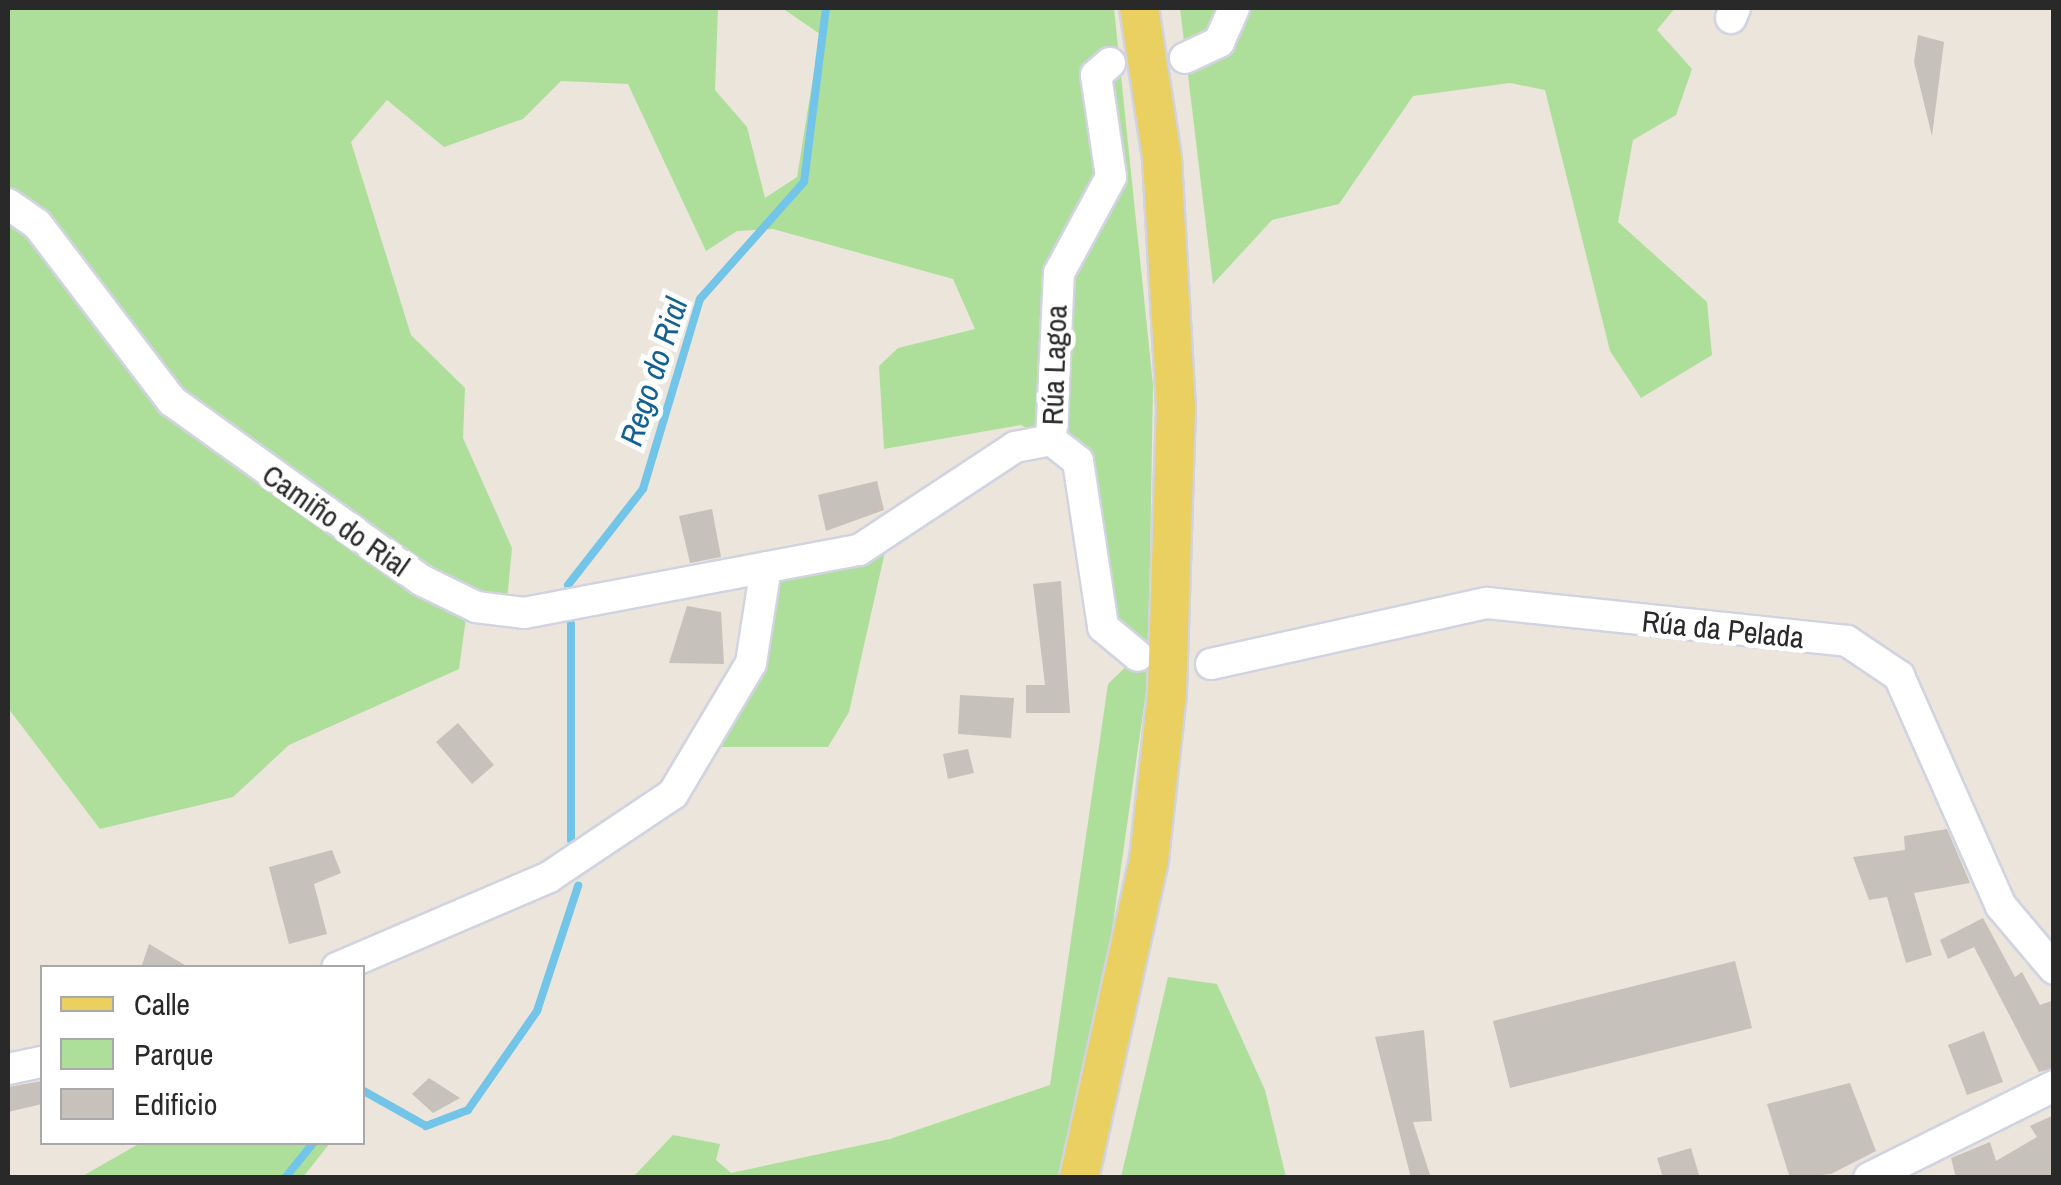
<!DOCTYPE html>
<html>
<head>
<meta charset="utf-8">
<style>
  body { margin:0 }
  #map { position:relative; width:2061px; height:1185px; overflow:hidden; background:#ebe5db; font-family:"Archivo Narrow",sans-serif }
  div>[style] { position:absolute }
  .green>* { inset:0; background:#aedf9a }
  .stream>* { height:8px; margin:-4px; padding:0 4px; transform-origin:4px; border-radius:4px; background:#72c4e8 }
  .building>* { inset:0; background:#c6c1bb }
  .roads { filter:drop-shadow(2px 0 #d1d3e1) drop-shadow(-2px 0 #d1d3e1) drop-shadow(0 2px #d1d3e1) drop-shadow(0 -2px #d1d3e1) }
  .minor>* { height:30px; margin:-15px; padding:0 15px; transform-origin:15px; border-radius:15px; background:#fff }
  .major>* { height:38px; margin:-19px; padding:0 19px; transform-origin:19px; border-radius:19px; background:#ead061 }
  span { translate:-50% -50%; white-space:nowrap; text-align:center; line-height:1.15; -webkit-text-stroke:10px #fff; paint-order:stroke }
  .street-label { font-size:30px; color:#292929 }
  .water-label { font-size:32px; color:#136192; font-style:italic }
  .frame { position:absolute; inset:0; border:10px solid #292929; pointer-events:none }
  .legend { position:absolute; left:40px; top:965px; width:325px; height:180px; box-sizing:border-box; background:#fff; border:2px solid #a9a9a9; margin:0; padding:12px 18px; list-style:none; font-size:30px; color:#292929 }
  .legend li { display:flex; align-items:center; gap:20px; height:50px }
  .legend b { width:50px; border:2px solid #a9a9a9 }
</style>
</head>
<body>
<div id="map">
  <div class="green">
    <i style="clip-path:polygon(8px 8px,718px 8px,715px 90px,747px 127px,765px 198px,797px 177px,820px 34px,782px 8px,1114px 8px,1153px 385px,1148px 678px,1095px 1049px,1062px 1177px,633px 1177px,673px 1135px,720px 1144px,716px 1160px,731px 1173px,890px 1139px,1050px 1085px,1108px 684px,1137px 656px,1103px 627px,1094px 523px,1051px 440px,1021px 425px,884px 449px,879px 366px,898px 348px,975px 329px,953px 279px,773px 229px,737px 231px,706px 251px,628px 84px,561px 81px,523px 119px,444px 147px,387px 100px,351px 142px,411px 335px,465px 388px,463px 438px,512px 548px,506px 611px,466px 618px,459px 669px,289px 745px,233px 797px,100px 829px,8px 708px)"></i>
    <i style="clip-path:polygon(1180px 8px,1675px 8px,1657px 30px,1692px 69px,1676px 115px,1633px 140px,1618px 222px,1707px 302px,1712px 355px,1641px 398px,1610px 351px,1545px 90px,1510px 83px,1413px 96px,1339px 204px,1272px 220px,1213px 284px)"></i>
    <i style="clip-path:polygon(889px 534px,849px 712px,828px 747px,702px 747px,751px 663px,766px 567px)"></i>
    <i style="clip-path:polygon(1168px 977px,1217px 984px,1265px 1090px,1286px 1177px,1121px 1177px)"></i>
    <i style="clip-path:polygon(142px 1142px,330px 1142px,330px 1143px,303px 1177px,81px 1177px)"></i>
  </div>
  <div class="stream">
    <i style="left:568px;top:585px;width:122px;rotate:-52deg"></i>
    <i style="left:643px;top:489px;width:198px;rotate:-73.3deg"></i>
    <i style="left:700px;top:299px;width:157px;rotate:-48.4deg"></i>
    <i style="left:804px;top:182px;width:175px;rotate:-82.8deg"></i>
    <i style="left:571px;top:624px;width:216px;rotate:90deg"></i>
    <i style="left:362px;top:1090px;width:73px;rotate:29.4deg"></i>
    <i style="left:426px;top:1126px;width:45px;rotate:-20.9deg"></i>
    <i style="left:468px;top:1110px;width:121px;rotate:-55.1deg"></i>
    <i style="left:537px;top:1011px;width:132px;rotate:-71.8deg"></i>
    <i style="left:285px;top:1178px;width:46px;rotate:-51.1deg"></i>
  </div>
  <div class="building">
    <i style="clip-path:polygon(1918px 35px,1944px 42px,1932px 136px,1914px 62px)"></i>
    <i style="clip-path:polygon(877px 481px,884px 510px,826px 531px,818px 495px)"></i>
    <i style="clip-path:polygon(712px 509px,721px 557px,690px 563px,679px 516px)"></i>
    <i style="clip-path:polygon(1061px 581px,1070px 713px,1026px 713px,1026px 685px,1045px 685px,1033px 584px)"></i>
    <i style="clip-path:polygon(687px 606px,721px 612px,724px 664px,669px 663px)"></i>
    <i style="clip-path:polygon(960px 695px,1014px 698px,1011px 738px,958px 734px)"></i>
    <i style="clip-path:polygon(458px 723px,494px 765px,472px 784px,436px 742px)"></i>
    <i style="clip-path:polygon(968px 749px,974px 773px,948px 779px,943px 754px)"></i>
    <i style="clip-path:polygon(1947px 829px,1970px 883px,1914px 893px,1932px 955px,1906px 963px,1887px 897px,1869px 900px,1853px 857px,1905px 850px,1904px 836px)"></i>
    <i style="clip-path:polygon(332px 850px,341px 873px,314px 884px,327px 934px,289px 944px,269px 867px)"></i>
    <i style="clip-path:polygon(1983px 918px,2015px 977px,2022px 972px,2040px 1005px,2054px 1000px,2054px 1068px,2039px 1072px,1974px 947px,1948px 959px,1940px 940px)"></i>
    <i style="clip-path:polygon(149px 944px,190px 968px,141px 968px)"></i>
    <i style="clip-path:polygon(1735px 961px,1752px 1028px,1510px 1088px,1493px 1021px)"></i>
    <i style="clip-path:polygon(1424px 1030px,1432px 1121px,1413px 1122px,1431px 1178px,1411px 1178px,1375px 1037px)"></i>
    <i style="clip-path:polygon(1984px 1031px,2003px 1082px,1967px 1095px,1948px 1045px)"></i>
    <i style="clip-path:polygon(429px 1078px,460px 1098px,433px 1113px,412px 1094px)"></i>
    <i style="clip-path:polygon(42px 1081px,42px 1104px,8px 1112px,8px 1087px)"></i>
    <i style="clip-path:polygon(1850px 1083px,1876px 1151px,1831px 1174px,1790px 1178px,1767px 1104px)"></i>
    <i style="clip-path:polygon(2054px 1115px,2054px 1178px,1956px 1178px,1951px 1158px,1990px 1142px,1996px 1161px,2037px 1137px,2030px 1126px)"></i>
    <i style="clip-path:polygon(1691px 1148px,1700px 1178px,1663px 1178px,1657px 1158px)"></i>
  </div>
  <div class="roads">
    <div class="minor">
      <i style="left:1731px;top:18px;width:11px;rotate:-68deg"></i>
      <i style="left:1185px;top:58px;width:38px;rotate:-25deg"></i>
      <i style="left:1219px;top:42px;width:37px;rotate:-66deg"></i>
      <i style="left:1110px;top:63px;width:18px;rotate:139deg"></i>
      <i style="left:1096px;top:75px;width:103px;rotate:81.6deg"></i>
      <i style="left:1111px;top:177px;width:109px;rotate:118.4deg"></i>
      <i style="left:1059px;top:273px;width:167px;rotate:92.7deg"></i>
      <i style="left:1051px;top:440px;width:34px;rotate:38deg"></i>
      <i style="left:1078px;top:461px;width:168px;rotate:81.4deg"></i>
      <i style="left:1103px;top:627px;width:45px;rotate:39.6deg"></i>
      <i style="left:8px;top:204px;width:35px;rotate:35deg"></i>
      <i style="left:37px;top:224px;width:223px;rotate:52.7deg"></i>
      <i style="left:172px;top:401px;width:307px;rotate:35.7deg"></i>
      <i style="left:421px;top:580px;width:61px;rotate:26.1deg"></i>
      <i style="left:476px;top:607px;width:48px;rotate:7.1deg"></i>
      <i style="left:524px;top:613px;width:341px;rotate:-10.7deg"></i>
      <i style="left:859px;top:550px;width:187px;rotate:-33.4deg"></i>
      <i style="left:1015px;top:447px;width:37px;rotate:-11deg"></i>
      <i style="left:1211px;top:664px;width:283px;rotate:-12.5deg"></i>
      <i style="left:1487px;top:603px;width:362px;rotate:6deg"></i>
      <i style="left:1847px;top:641px;width:63px;rotate:33.9deg"></i>
      <i style="left:1899px;top:676px;width:252px;rotate:66.1deg"></i>
      <i style="left:2001px;top:906px;width:82px;rotate:49.9deg"></i>
      <i style="left:337px;top:968px;width:231px;rotate:-23.2deg"></i>
      <i style="left:549px;top:877px;width:149px;rotate:-33.8deg"></i>
      <i style="left:673px;top:794px;width:152px;rotate:-59.2deg"></i>
      <i style="left:751px;top:663px;width:97px;rotate:-81.1deg"></i>
      <i style="left:8px;top:1069px;width:35px;rotate:-12deg"></i>
      <i style="left:1869px;top:1178px;width:207px;rotate:-26.4deg"></i>
    </div>
    <div class="major">
      <i style="left:1079px;top:1178px;width:327px;rotate:-77.6deg"></i>
      <i style="left:1149px;top:859px;width:168px;rotate:-83.8deg"></i>
      <i style="left:1167px;top:692px;width:283px;rotate:-88.2deg"></i>
      <i style="left:1176px;top:409px;width:251px;rotate:-93.2deg"></i>
      <i style="left:1162px;top:158px;width:152px;rotate:-98.7deg"></i>
    </div>
  </div>
  <div class="street-label">
    <span style="left:1054px;top:365px;rotate:-88deg">Rúa Lagoa</span>
    <span style="left:336px;top:520px;rotate:35deg">Camiño do Rial</span>
    <span style="left:1723px;top:629px;rotate:6deg">Rúa da Pelada</span>
  </div>
  <div class="water-label">
    <span style="left:654px;top:372px;rotate:-72deg">Rego do Rial</span>
  </div>
  <div class="frame"></div>
  <ul class="legend">
  <li><b style="height:12px;background:#ead061"></b>Calle</li>
  <li><b style="height:28px;background:#aedf9a"></b>Parque</li>
  <li><b style="height:28px;background:#c6c1bb"></b>Edificio</li>
  </ul>
</div>
</body>
</html>
